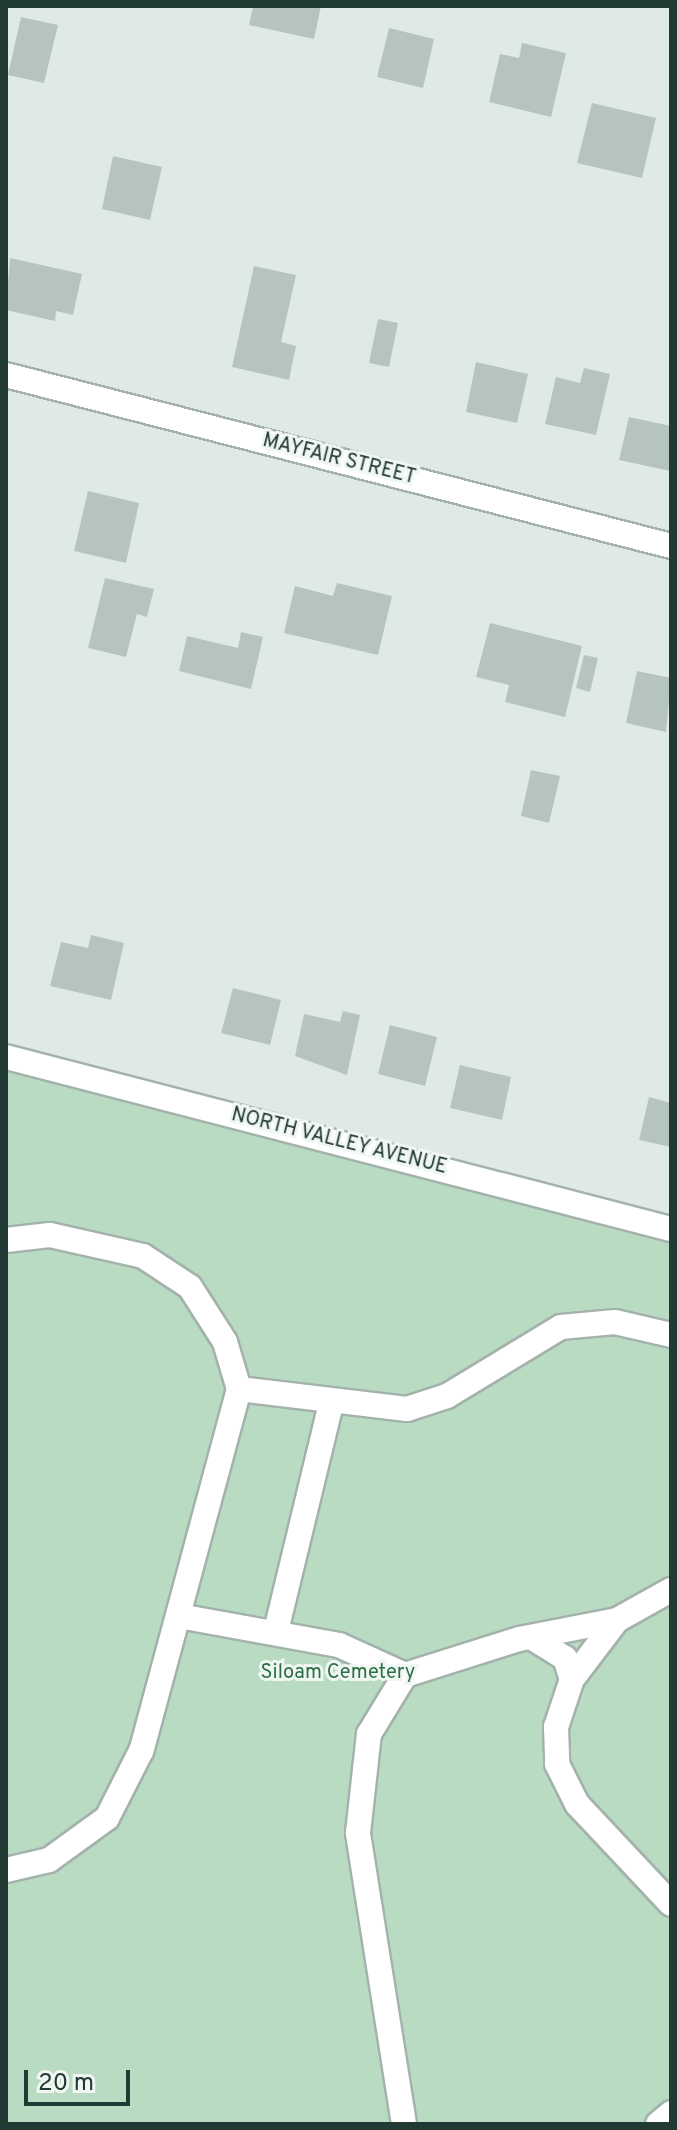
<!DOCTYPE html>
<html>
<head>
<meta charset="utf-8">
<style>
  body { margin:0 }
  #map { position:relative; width:677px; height:2130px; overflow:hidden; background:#e0eae5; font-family:Overpass,sans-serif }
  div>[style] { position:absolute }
  .green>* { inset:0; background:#b9dbc1 }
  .building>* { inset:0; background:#b5c5be }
  .roads { filter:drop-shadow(2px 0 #a3b2ac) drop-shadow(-2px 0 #a3b2ac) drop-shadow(0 2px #a3b2ac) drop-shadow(0 -2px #a3b2ac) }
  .minor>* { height:24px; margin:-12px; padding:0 12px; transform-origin:12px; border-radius:12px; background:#fff }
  span { translate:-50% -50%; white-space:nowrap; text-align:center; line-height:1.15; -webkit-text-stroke:6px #f0f7f3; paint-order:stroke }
  .street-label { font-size:20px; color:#213a33 }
  .park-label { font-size:20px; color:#2d6f45 }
  .frame { position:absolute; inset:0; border:8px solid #213a33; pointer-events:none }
  .scale { position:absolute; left:24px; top:2070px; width:106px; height:36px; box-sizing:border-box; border:4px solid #213a33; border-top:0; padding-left:10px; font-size:24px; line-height:28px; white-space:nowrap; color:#213a33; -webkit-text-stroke:6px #f0f7f3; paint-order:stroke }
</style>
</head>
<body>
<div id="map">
  <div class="green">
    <i style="clip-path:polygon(6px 1052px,671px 1222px,671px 2124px,6px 2124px)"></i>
  </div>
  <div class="building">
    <i style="clip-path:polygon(253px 6px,321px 6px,314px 39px,249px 25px)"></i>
    <i style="clip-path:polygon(21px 17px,58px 25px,44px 83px,8px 75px)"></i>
    <i style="clip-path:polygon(389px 28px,434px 39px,423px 88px,377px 77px)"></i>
    <i style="clip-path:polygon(522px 43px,566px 53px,551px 117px,489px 102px,500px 54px,519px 58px)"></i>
    <i style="clip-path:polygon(592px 103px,656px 118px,642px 178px,577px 163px)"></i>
    <i style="clip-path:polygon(113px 156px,162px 167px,150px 220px,102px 209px)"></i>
    <i style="clip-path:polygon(10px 258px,82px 274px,73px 315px,56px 311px,55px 321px,6px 310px)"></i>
    <i style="clip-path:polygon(254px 266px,296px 275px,281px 342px,296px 346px,289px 380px,232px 367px)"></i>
    <i style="clip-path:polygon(378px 319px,398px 323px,389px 367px,369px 363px)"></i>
    <i style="clip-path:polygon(476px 362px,528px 374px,517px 423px,466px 412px)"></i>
    <i style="clip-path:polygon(584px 368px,610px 374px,596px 435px,545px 424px,556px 377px,580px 383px)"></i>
    <i style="clip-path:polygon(629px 417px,671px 426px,670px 471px,619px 460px)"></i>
    <i style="clip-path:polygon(88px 491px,139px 503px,126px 563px,74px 551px)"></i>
    <i style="clip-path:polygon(105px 578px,154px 589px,147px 617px,137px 614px,126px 657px,88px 648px)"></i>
    <i style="clip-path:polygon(337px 583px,392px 596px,378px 655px,284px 633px,295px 586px,333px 596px)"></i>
    <i style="clip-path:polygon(490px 623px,582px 646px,565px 717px,505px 702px,509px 685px,476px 677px)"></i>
    <i style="clip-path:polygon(241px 632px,263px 637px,251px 689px,179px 671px,187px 636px,238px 648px)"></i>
    <i style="clip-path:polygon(584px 655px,598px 658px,590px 692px,576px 688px)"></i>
    <i style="clip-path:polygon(637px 671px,671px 678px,666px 732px,626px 723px)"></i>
    <i style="clip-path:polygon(531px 770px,560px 776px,549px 823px,521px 816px)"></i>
    <i style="clip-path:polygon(91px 935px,124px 943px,111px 1000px,50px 986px,61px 942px,88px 948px)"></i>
    <i style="clip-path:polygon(233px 988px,281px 1000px,270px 1045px,221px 1033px)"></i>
    <i style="clip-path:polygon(343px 1011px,360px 1015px,347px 1075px,295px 1056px,304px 1014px,340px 1022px)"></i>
    <i style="clip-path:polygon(390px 1025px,437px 1037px,425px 1086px,378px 1074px)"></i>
    <i style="clip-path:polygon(460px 1065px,511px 1077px,502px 1120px,450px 1108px)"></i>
    <i style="clip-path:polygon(649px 1097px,671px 1103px,671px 1147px,639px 1140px)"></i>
  </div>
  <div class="roads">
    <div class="minor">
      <i style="left:6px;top:375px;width:687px;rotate:14.42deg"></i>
      <i style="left:6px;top:1057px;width:687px;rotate:14.5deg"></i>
      <i style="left:6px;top:1240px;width:44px;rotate:-6.5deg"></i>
      <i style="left:50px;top:1235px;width:95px;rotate:12.7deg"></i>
      <i style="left:143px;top:1256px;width:56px;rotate:33.4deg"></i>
      <i style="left:190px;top:1287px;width:65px;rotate:57.5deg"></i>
      <i style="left:225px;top:1342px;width:49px;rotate:73.4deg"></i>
      <i style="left:239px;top:1389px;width:375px;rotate:105.1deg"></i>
      <i style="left:141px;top:1751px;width:75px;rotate:116.9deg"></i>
      <i style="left:107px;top:1818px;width:72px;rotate:144.1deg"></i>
      <i style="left:49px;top:1860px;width:44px;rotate:166.9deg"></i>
      <i style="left:239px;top:1389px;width:169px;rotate:6.8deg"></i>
      <i style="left:407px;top:1409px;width:42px;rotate:-18deg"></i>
      <i style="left:447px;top:1396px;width:133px;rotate:-31.2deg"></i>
      <i style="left:561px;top:1327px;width:54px;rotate:-5.3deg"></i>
      <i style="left:615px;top:1322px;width:57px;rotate:13.1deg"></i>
      <i style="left:179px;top:1616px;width:163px;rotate:10.3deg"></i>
      <i style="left:339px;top:1645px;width:72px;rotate:24.4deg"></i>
      <i style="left:405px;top:1675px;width:120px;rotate:-17.5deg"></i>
      <i style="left:519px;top:1639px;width:100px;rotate:-11deg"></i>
      <i style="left:617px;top:1620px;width:62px;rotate:-29.1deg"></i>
      <i style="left:617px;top:1620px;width:74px;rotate:127.3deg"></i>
      <i style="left:572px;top:1679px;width:51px;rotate:108.4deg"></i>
      <i style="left:556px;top:1727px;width:37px;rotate:88deg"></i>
      <i style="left:557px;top:1764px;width:45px;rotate:63.4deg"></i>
      <i style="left:577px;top:1804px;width:137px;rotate:46.8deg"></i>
      <i style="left:276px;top:1631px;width:234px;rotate:-76.4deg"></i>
      <i style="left:531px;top:1637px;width:40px;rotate:32deg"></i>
      <i style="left:565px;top:1658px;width:22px;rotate:72deg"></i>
      <i style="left:404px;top:2124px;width:295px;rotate:-99deg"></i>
      <i style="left:358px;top:1833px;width:100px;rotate:-83.7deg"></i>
      <i style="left:369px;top:1734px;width:69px;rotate:-58.6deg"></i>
      <i style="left:658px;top:2124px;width:17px;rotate:-40deg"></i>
    </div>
  </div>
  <div class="street-label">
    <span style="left:339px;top:460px;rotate:14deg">MAYFAIR STREET</span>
    <span style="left:339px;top:1142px;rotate:14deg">NORTH VALLEY AVENUE</span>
  </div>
  <div class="park-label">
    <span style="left:338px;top:1673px">Siloam Cemetery</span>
  </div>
  <div class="frame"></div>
  <div class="scale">20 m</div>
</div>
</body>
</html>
